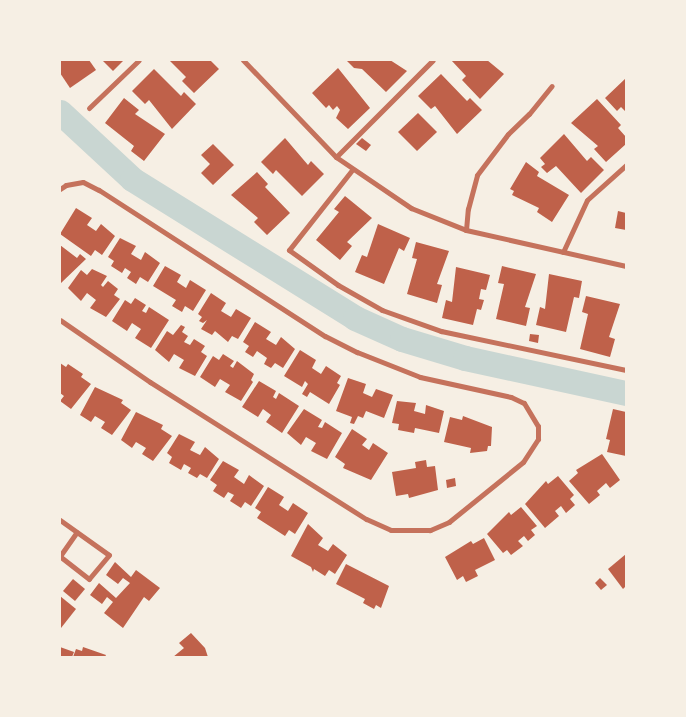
<!DOCTYPE html>
<html>
<head>
<meta charset="utf-8">
<style>
  body { margin:0 }
  #map { position:relative; width:686px; height:717px; overflow:hidden; background:#f6efe4; font-family:Cabin,sans-serif }
  div>[style] { position:absolute }
  .river>* { height:25px; margin:-12.5px; padding:0 12.5px; transform-origin:12.5px; border-radius:12.5px; background:#c9d6d2 }
  .building>* { inset:0; background:#bf614a }
  .minor>* { height:5px; margin:-2.5px; padding:0 2.5px; transform-origin:2.5px; border-radius:2.5px; background:#c5725c }
  span { translate:-50% -50%; white-space:nowrap; text-align:center; line-height:1.15; -webkit-text-stroke:4.5px #f6efe4; paint-order:stroke }
  .frame { position:absolute; inset:0; border:61px solid #f6efe4; pointer-events:none }
</style>
</head>
<body>
<div id="map">
  <div class="river">
    <i style="left:60px;top:112px;width:98px;rotate:42.9deg"></i>
    <i style="left:132px;top:179px;width:263px;rotate:31.9deg"></i>
    <i style="left:355px;top:318px;width:51px;rotate:24.1deg"></i>
    <i style="left:402px;top:339px;width:66px;rotate:16.8deg"></i>
    <i style="left:465px;top:358px;width:165px;rotate:12.3deg"></i>
  </div>
  <div class="building">
    <i style="clip-path:polygon(60px 60px,89px 60px,96px 70px,70px 88px,60px 73px)"></i>
    <i style="clip-path:polygon(102px 60px,124px 60px,113px 71px)"></i>
    <i style="clip-path:polygon(169px 60px,210px 60px,219px 69px,194px 93px,182px 81px,186px 77px)"></i>
    <i style="clip-path:polygon(346px 60px,390px 60px,407px 71px,386px 92px,362px 69px,354px 68px)"></i>
    <i style="clip-path:polygon(451px 60px,487px 60px,504px 74px,480px 99px,462px 80px,466px 76px)"></i>
    <i style="clip-path:polygon(338px 68px,370px 108px,348px 129px,336px 118px,340px 110px,337px 106px,333px 110px,329px 105px,326px 108px,312px 93px)"></i>
    <i style="clip-path:polygon(154px 69px,181px 96px,184px 92px,196px 104px,172px 129px,149px 100px,145px 104px,132px 91px)"></i>
    <i style="clip-path:polygon(441px 74px,467px 101px,470px 98px,482px 110px,457px 134px,435px 106px,431px 109px,418px 96px)"></i>
    <i style="clip-path:polygon(626px 78px,626px 112px,621px 107px,617px 111px,605px 98px)"></i>
    <i style="clip-path:polygon(124px 98px,139px 110px,135px 114px,165px 134px,144px 161px,131px 151px,134px 146px,105px 123px)"></i>
    <i style="clip-path:polygon(597px 99px,621px 125px,618px 128px,626px 137px,626px 144px,606px 162px,594px 149px,598px 146px,571px 123px)"></i>
    <i style="clip-path:polygon(418px 113px,437px 132px,417px 151px,398px 132px)"></i>
    <i style="clip-path:polygon(564px 134px,587px 161px,591px 157px,604px 170px,581px 193px,556px 166px,547px 173px,541px 167px,545px 164px,540px 158px)"></i>
    <i style="clip-path:polygon(285px 138px,308px 165px,311px 161px,324px 174px,302px 196px,276px 170px,273px 174px,261px 162px)"></i>
    <i style="clip-path:polygon(362px 138px,371px 145px,366px 151px,356px 144px)"></i>
    <i style="clip-path:polygon(213px 144px,234px 165px,213px 185px,201px 173px,210px 164px,201px 155px)"></i>
    <i style="clip-path:polygon(526px 162px,539px 172px,537px 176px,569px 195px,552px 222px,537px 212px,539px 208px,512px 195px,514px 191px,510px 189px)"></i>
    <i style="clip-path:polygon(257px 172px,268px 184px,265px 187px,290px 213px,267px 235px,254px 222px,258px 218px,231px 195px)"></i>
    <i style="clip-path:polygon(345px 196px,372px 218px,347px 242px,352px 246px,340px 260px,316px 240px,339px 212px,334px 209px)"></i>
    <i style="clip-path:polygon(76px 208px,92px 218px,87px 225px,96px 231px,101px 224px,115px 236px,102px 255px,95px 250px,91px 256px,60px 234px)"></i>
    <i style="clip-path:polygon(618px 211px,626px 213px,626px 230px,615px 228px)"></i>
    <i style="clip-path:polygon(378px 224px,410px 238px,404px 251px,399px 248px,384px 284px,355px 272px,362px 255px,367px 257px)"></i>
    <i style="clip-path:polygon(120px 238px,136px 246px,131px 254px,141px 260px,145px 252px,160px 263px,148px 282px,140px 277px,136px 284px,127px 278px,131px 272px,125px 268px,122px 273px,111px 266px,114px 261px,108px 257px)"></i>
    <i style="clip-path:polygon(416px 242px,449px 251px,437px 284px,442px 285px,437px 303px,407px 294px,417px 259px,412px 258px)"></i>
    <i style="clip-path:polygon(60px 245px,77px 258px,80px 254px,86px 259px,61px 283px)"></i>
    <i style="clip-path:polygon(165px 266px,181px 275px,177px 282px,186px 288px,190px 280px,206px 290px,193px 311px,185px 306px,182px 312px,172px 306px,176px 300px,153px 286px)"></i>
    <i style="clip-path:polygon(502px 266px,536px 274px,525px 307px,530px 308px,526px 326px,496px 319px,504px 284px,498px 283px)"></i>
    <i style="clip-path:polygon(456px 267px,490px 275px,486px 290px,481px 289px,479px 299px,484px 300px,481px 310px,477px 309px,473px 325px,442px 318px,446px 300px,452px 302px)"></i>
    <i style="clip-path:polygon(92px 269px,107px 276px,101px 285px,103px 287px,108px 281px,118px 289px,114px 295px,120px 299px,106px 317px,90px 308px,96px 300px,87px 293px,81px 301px,68px 288px,81px 270px,87px 275px)"></i>
    <i style="clip-path:polygon(549px 274px,582px 281px,579px 298px,574px 297px,566px 332px,536px 325px,540px 307px,545px 309px)"></i>
    <i style="clip-path:polygon(211px 293px,226px 303px,221px 311px,231px 317px,236px 309px,251px 318px,238px 339px,232px 336px,228px 342px,215px 331px,212px 335px,201px 329px,207px 320px,203px 323px,199px 321px,202px 317px,198px 314px)"></i>
    <i style="clip-path:polygon(586px 296px,620px 304px,609px 337px,615px 339px,610px 357px,580px 349px,588px 314px,582px 312px)"></i>
    <i style="clip-path:polygon(135px 298px,146px 305px,142px 311px,146px 313px,149px 307px,169px 320px,151px 348px,135px 338px,141px 329px,132px 323px,127px 331px,112px 321px,125px 300px,131px 304px)"></i>
    <i style="clip-path:polygon(255px 322px,271px 332px,266px 339px,276px 345px,281px 337px,295px 349px,283px 368px,275px 363px,271px 368px,264px 364px,267px 358px,257px 351px,253px 357px,245px 352px,249px 346px,243px 342px)"></i>
    <i style="clip-path:polygon(181px 325px,185px 327px,182px 332px,188px 336px,184px 342px,190px 345px,194px 339px,205px 346px,201px 352px,207px 356px,195px 376px,179px 368px,184px 360px,174px 354px,169px 362px,155px 350px,167px 331px,173px 335px)"></i>
    <i style="clip-path:polygon(530px 334px,539px 335px,538px 343px,529px 341px)"></i>
    <i style="clip-path:polygon(300px 350px,316px 360px,312px 368px,321px 374px,326px 366px,341px 376px,337px 383px,340px 385px,329px 404px,310px 392px,307px 397px,302px 394px,308px 384px,305px 381px,302px 387px,284px 376px)"></i>
    <i style="clip-path:polygon(223px 354px,234px 361px,230px 366px,233px 368px,237px 361px,254px 374px,251px 380px,253px 382px,241px 401px,225px 392px,230px 385px,220px 379px,215px 387px,200px 377px,213px 356px,219px 360px)"></i>
    <i style="clip-path:polygon(60px 363px,66px 367px,68px 364px,83px 374px,81px 377px,91px 384px,71px 409px,60px 401px,64px 396px,60px 393px)"></i>
    <i style="clip-path:polygon(348px 378px,366px 384px,363px 393px,372px 397px,376px 389px,393px 395px,384px 418px,366px 411px,363px 418px,358px 416px,354px 424px,350px 423px,352px 417px,336px 411px)"></i>
    <i style="clip-path:polygon(259px 381px,276px 391px,273px 397px,276px 399px,279px 393px,299px 406px,282px 433px,266px 422px,271px 415px,263px 409px,258px 417px,242px 407px)"></i>
    <i style="clip-path:polygon(95px 387px,123px 400px,121px 403px,131px 410px,112px 435px,101px 428px,105px 422px,95px 416px,91px 422px,80px 415px)"></i>
    <i style="clip-path:polygon(397px 401px,416px 403px,414px 411px,425px 414px,426px 405px,444px 411px,439px 433px,415px 428px,414px 433px,398px 430px,399px 424px,392px 423px)"></i>
    <i style="clip-path:polygon(304px 409px,322px 420px,318px 427px,322px 428px,325px 422px,342px 433px,327px 459px,311px 451px,316px 443px,306px 437px,301px 445px,287px 433px)"></i>
    <i style="clip-path:polygon(613px 409px,626px 412px,626px 456px,607px 452px,610px 440px,606px 439px)"></i>
    <i style="clip-path:polygon(136px 412px,163px 425px,161px 429px,172px 436px,153px 461px,142px 454px,146px 448px,136px 442px,132px 448px,121px 440px)"></i>
    <i style="clip-path:polygon(463px 416px,492px 427px,491px 446px,488px 446px,487px 451px,470px 453px,471px 448px,444px 442px,450px 417px,462px 420px)"></i>
    <i style="clip-path:polygon(352px 429px,367px 439px,362px 445px,369px 450px,373px 443px,388px 453px,371px 480px,343px 468px,345px 464px,335px 457px)"></i>
    <i style="clip-path:polygon(179px 434px,195px 442px,190px 450px,200px 455px,205px 447px,219px 459px,207px 478px,200px 474px,197px 478px,188px 473px,191px 468px,184px 464px,181px 470px,169px 463px,172px 457px,167px 453px)"></i>
    <i style="clip-path:polygon(602px 454px,620px 480px,610px 488px,606px 483px,597px 491px,600px 495px,589px 504px,569px 481px,578px 473px,576px 470px)"></i>
    <i style="clip-path:polygon(426px 460px,427px 467px,435px 466px,438px 490px,409px 498px,408px 494px,396px 496px,392px 472px,416px 468px,415px 462px)"></i>
    <i style="clip-path:polygon(223px 461px,239px 470px,234px 477px,244px 484px,249px 475px,264px 486px,251px 506px,245px 502px,241px 508px,230px 501px,234px 495px,228px 492px,224px 498px,213px 491px,217px 485px,210px 480px)"></i>
    <i style="clip-path:polygon(558px 476px,574px 495px,570px 499px,575px 505px,566px 513px,561px 506px,555px 511px,559px 516px,545px 528px,525px 504px,546px 481px,548px 484px)"></i>
    <i style="clip-path:polygon(455px 478px,456px 486px,447px 488px,446px 480px)"></i>
    <i style="clip-path:polygon(268px 487px,284px 497px,279px 505px,288px 511px,293px 503px,308px 513px,295px 534px,289px 530px,285px 536px,257px 518px,261px 512px,255px 508px)"></i>
    <i style="clip-path:polygon(521px 507px,537px 526px,531px 530px,535px 535px,528px 541px,524px 536px,518px 541px,523px 546px,511px 555px,507px 550px,503px 553px,487px 534px,509px 512px,511px 515px)"></i>
    <i style="clip-path:polygon(308px 524px,323px 538px,318px 545px,328px 551px,333px 544px,347px 555px,335px 574px,329px 570px,325px 576px,314px 569px,313px 572px,311px 567px,291px 556px)"></i>
    <i style="clip-path:polygon(484px 538px,495px 560px,475px 570px,478px 576px,466px 582px,463px 576px,457px 580px,445px 557px,471px 541px,473px 544px)"></i>
    <i style="clip-path:polygon(626px 554px,626px 586px,623px 589px,608px 569px)"></i>
    <i style="clip-path:polygon(115px 562px,131px 577px,136px 570px,160px 588px,149px 601px,144px 597px,123px 628px,104px 613px,113px 602px,107px 597px,102px 604px,90px 595px,99px 583px,116px 598px,130px 583px,123px 578px,118px 584px,106px 575px)"></i>
    <i style="clip-path:polygon(346px 564px,389px 586px,381px 608px,376px 605px,374px 609px,363px 603px,365px 599px,336px 584px)"></i>
    <i style="clip-path:polygon(600px 578px,607px 585px,601px 590px,595px 583px)"></i>
    <i style="clip-path:polygon(73px 579px,85px 589px,75px 601px,63px 591px)"></i>
    <i style="clip-path:polygon(60px 596px,76px 609px,61px 628px,60px 627px)"></i>
    <i style="clip-path:polygon(191px 633px,205px 648px,208px 657px,173px 657px,184px 648px,179px 643px)"></i>
    <i style="clip-path:polygon(60px 647px,74px 652px,72px 657px,60px 657px)"></i>
    <i style="clip-path:polygon(83px 647px,106px 655px,105px 657px,73px 657px,76px 649px,82px 651px)"></i>
  </div>
  <div class="minor">
    <i style="left:243px;top:60px;width:134px;rotate:46.2deg"></i>
    <i style="left:336px;top:157px;width:91px;rotate:34.2deg"></i>
    <i style="left:411px;top:208px;width:59px;rotate:21.8deg"></i>
    <i style="left:466px;top:230px;width:164px;rotate:12.7deg"></i>
    <i style="left:89px;top:108px;width:69px;rotate:-43.8deg"></i>
    <i style="left:336px;top:157px;width:137px;rotate:-45deg"></i>
    <i style="left:352px;top:170px;width:102px;rotate:128.2deg"></i>
    <i style="left:289px;top:250px;width:60px;rotate:35.5deg"></i>
    <i style="left:338px;top:285px;width:51px;rotate:29.6deg"></i>
    <i style="left:382px;top:310px;width:63px;rotate:19.6deg"></i>
    <i style="left:441px;top:331px;width:189px;rotate:11.9deg"></i>
    <i style="left:60px;top:189px;width:7px;rotate:-34deg"></i>
    <i style="left:66px;top:185px;width:17px;rotate:-10deg"></i>
    <i style="left:83px;top:182px;width:18px;rotate:27deg"></i>
    <i style="left:99px;top:190px;width:269px;rotate:32.9deg"></i>
    <i style="left:325px;top:336px;width:36px;rotate:27deg"></i>
    <i style="left:357px;top:352px;width:68px;rotate:21.6deg"></i>
    <i style="left:420px;top:377px;width:93px;rotate:12.4deg"></i>
    <i style="left:511px;top:397px;width:14px;rotate:25deg"></i>
    <i style="left:524px;top:403px;width:27px;rotate:59deg"></i>
    <i style="left:538px;top:426px;width:13px;rotate:90deg"></i>
    <i style="left:538px;top:439px;width:27px;rotate:123deg"></i>
    <i style="left:523px;top:462px;width:95px;rotate:141deg"></i>
    <i style="left:449px;top:522px;width:21px;rotate:157deg"></i>
    <i style="left:430px;top:530px;width:39px;rotate:180deg"></i>
    <i style="left:391px;top:530px;width:27px;rotate:-156deg"></i>
    <i style="left:366px;top:519px;width:256px;rotate:-147.6deg"></i>
    <i style="left:150px;top:382px;width:109px;rotate:-145.4deg"></i>
    <i style="left:466px;top:230px;width:21px;rotate:-85deg"></i>
    <i style="left:468px;top:209px;width:35px;rotate:-75deg"></i>
    <i style="left:477px;top:175px;width:51px;rotate:-52.9deg"></i>
    <i style="left:508px;top:134px;width:29px;rotate:-44deg"></i>
    <i style="left:529px;top:114px;width:36px;rotate:-51deg"></i>
    <i style="left:563px;top:252px;width:57px;rotate:-65.2deg"></i>
    <i style="left:587px;top:200px;width:52px;rotate:-41.9deg"></i>
    <i style="left:60px;top:520px;width:60px;rotate:35.5deg"></i>
    <i style="left:109px;top:555px;width:31px;rotate:130deg"></i>
    <i style="left:89px;top:579px;width:37px;rotate:-142deg"></i>
    <i style="left:60px;top:556px;width:29px;rotate:-55deg"></i>
  </div>
  <div class="frame"></div>
</div>
</body>
</html>
